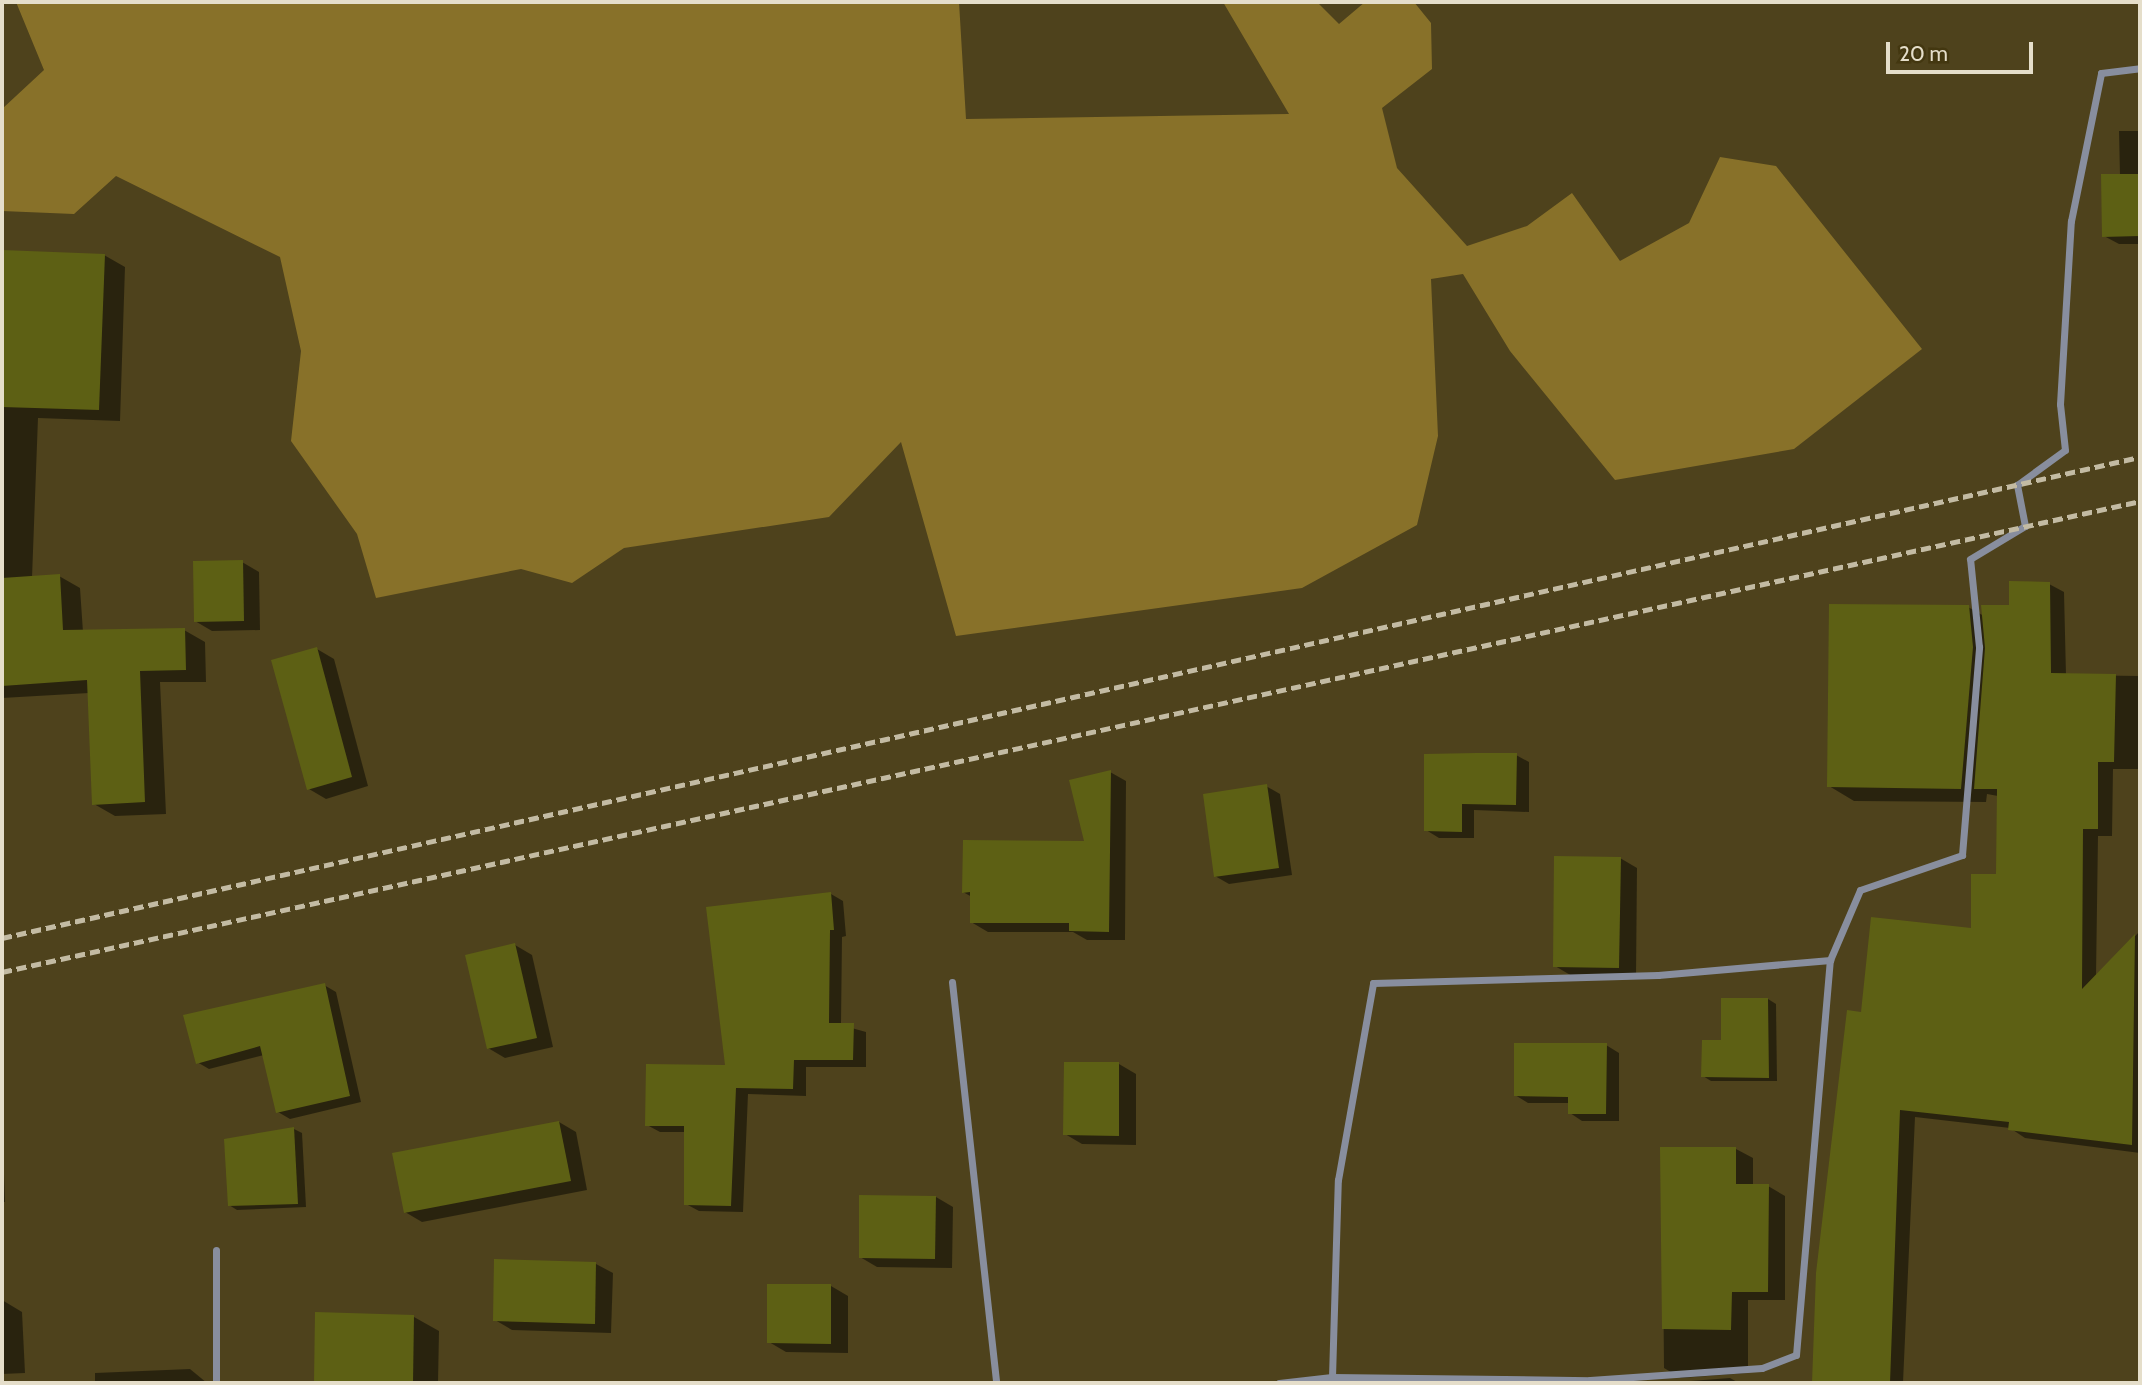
<!DOCTYPE html>
<html>
<head>
<meta charset="utf-8">
<style>
  body { margin:0 }
  #map { position:relative; width:2142px; height:1385px; overflow:hidden; background:#4e421c; font-family:Cabin,sans-serif }
  div>[style] { position:absolute }
  .water>* { inset:0; background:#887129 }
  .shadow>* { inset:0; background:#0007 }
  .building>* { inset:0; background:#5d6014 }
  .minor>* { height:7px; margin:-3.5px; padding:0 3.5px; transform-origin:3.5px; border-radius:3.5px; background:#888e9e }
  .rail>* { height:5px; margin-top:-2.5px; transform-origin:0; background:repeating-linear-gradient(90deg,#c3bba3 0 10px,transparent 0 15px) }
  span { translate:-50% -50%; white-space:nowrap; text-align:center; line-height:1.15; -webkit-text-stroke:7px #433710; paint-order:stroke }
  .frame { position:absolute; inset:0; border:4px solid #e5deca; pointer-events:none }
  .scale { position:absolute; left:1886px; top:42px; width:147px; height:32px; box-sizing:border-box; border:4px solid #e5deca; border-top:0; padding-left:9px; font-size:21px; line-height:24px; white-space:nowrap; color:#e5deca; -webkit-text-stroke:5px #433710; paint-order:stroke }
</style>
</head>
<body>
<div id="map">
  <div class="water">
    <i style="clip-path:polygon(16px 2px,959px 2px,966px 119px,1289px 114px,1223px 2px,1317px 2px,1339px 24px,1365px 2px,1414px 2px,1431px 23px,1432px 69px,1382px 108px,1397px 168px,1467px 246px,1527px 226px,1572px 193px,1620px 261px,1689px 223px,1720px 157px,1776px 166px,1922px 349px,1794px 449px,1615px 480px,1510px 351px,1463px 274px,1431px 279px,1438px 436px,1417px 525px,1302px 588px,956px 636px,901px 442px,829px 517px,624px 548px,572px 583px,521px 569px,376px 598px,357px 534px,291px 441px,301px 351px,280px 257px,116px 176px,74px 214px,2px 211px,2px 109px,44px 70px)"></i>
  </div>
  <div class="shadow">
    <i style="clip-path:polygon(2119px 131px,2140px 131px,2140px 244px,2119px 244px,2104px 236px,2120px 176px)"></i>
    <i style="clip-path:polygon(2px 252px,104px 255px,125px 267px,120px 421px,38px 418px,32px 578px,59px 576px,80px 588px,83px 632px,184px 630px,205px 642px,206px 682px,160px 682px,166px 814px,115px 816px,94px 804px,89px 693px,2px 698px)"></i>
    <i style="clip-path:polygon(242px 562px,259px 572px,260px 630px,212px 631px,195px 621px)"></i>
    <i style="clip-path:polygon(2049px 584px,2064px 592px,2066px 675px,2140px 676px,2140px 769px,2113px 769px,2112px 836px,2098px 836px,2096px 977px,2140px 931px,2140px 1153px,2025px 1138px,2010px 1128px,1915px 1117px,1903px 1383px,1786px 1383px,1813px 1383px,1863px 1013px,1973px 930px,1997px 875px,1998px 796px,1987px 794px,1986px 802px,1854px 801px,1829px 786px,1968px 607px,1984px 616px,2011px 607px)"></i>
    <i style="clip-path:polygon(317px 649px,334px 659px,368px 786px,326px 799px,309px 789px)"></i>
    <i style="clip-path:polygon(1516px 755px,1529px 762px,1529px 812px,1474px 810px,1474px 838px,1439px 838px,1426px 830px)"></i>
    <i style="clip-path:polygon(1110px 772px,1126px 781px,1125px 940px,1087px 940px,1073px 932px,988px 932px,971px 922px,972px 897px,963px 892px,1086px 842px)"></i>
    <i style="clip-path:polygon(1266px 786px,1280px 794px,1292px 875px,1229px 884px,1215px 876px)"></i>
    <i style="clip-path:polygon(1620px 858px,1637px 868px,1636px 977px,1572px 976px,1555px 966px)"></i>
    <i style="clip-path:polygon(831px 894px,843px 901px,846px 936px,842px 937px,841px 1025px,866px 1032px,866px 1067px,806px 1067px,806px 1096px,748px 1094px,743px 1212px,699px 1211px,686px 1204px,686px 1132px,660px 1132px,647px 1125px,727px 1066px)"></i>
    <i style="clip-path:polygon(515px 945px,532px 955px,553px 1047px,505px 1058px,488px 1048px)"></i>
    <i style="clip-path:polygon(324px 985px,336px 992px,361px 1102px,290px 1119px,278px 1112px,264px 1055px,209px 1069px,197px 1062px)"></i>
    <i style="clip-path:polygon(1768px 999px,1776px 1004px,1777px 1081px,1711px 1081px,1703px 1076px,1723px 1042px)"></i>
    <i style="clip-path:polygon(1606px 1045px,1619px 1053px,1619px 1121px,1582px 1121px,1570px 1113px,1570px 1103px,1528px 1103px,1515px 1095px)"></i>
    <i style="clip-path:polygon(1119px 1064px,1136px 1074px,1136px 1145px,1082px 1144px,1065px 1134px)"></i>
    <i style="clip-path:polygon(2px 1121px,5px 1202px,2px 1202px)"></i>
    <i style="clip-path:polygon(559px 1122px,576px 1132px,587px 1190px,422px 1222px,405px 1212px)"></i>
    <i style="clip-path:polygon(294px 1129px,302px 1133px,306px 1207px,237px 1210px,229px 1205px)"></i>
    <i style="clip-path:polygon(1662px 1148px,1736px 1149px,1753px 1158px,1753px 1186px,1768px 1186px,1785px 1196px,1785px 1300px,1748px 1300px,1748px 1373px,1681px 1378px,1664px 1368px)"></i>
    <i style="clip-path:polygon(936px 1197px,953px 1207px,952px 1268px,877px 1267px,860px 1257px)"></i>
    <i style="clip-path:polygon(596px 1264px,613px 1273px,611px 1333px,512px 1330px,495px 1320px)"></i>
    <i style="clip-path:polygon(831px 1286px,848px 1296px,848px 1353px,786px 1352px,769px 1342px)"></i>
    <i style="clip-path:polygon(2px 1300px,22px 1312px,25px 1373px,2px 1374px)"></i>
    <i style="clip-path:polygon(317px 1314px,414px 1317px,439px 1331px,438px 1383px,316px 1383px)"></i>
    <i style="clip-path:polygon(190px 1369px,207px 1383px,95px 1383px,95px 1373px)"></i>
    <i style="clip-path:polygon(1730px 1378px,1739px 1383px,1664px 1383px)"></i>
  </div>
  <div class="building">
    <i style="clip-path:polygon(2101px 174px,2140px 174px,2140px 236px,2102px 237px)"></i>
    <i style="clip-path:polygon(2px 250px,105px 254px,99px 410px,2px 407px)"></i>
    <i style="clip-path:polygon(243px 560px,244px 621px,194px 622px,193px 561px)"></i>
    <i style="clip-path:polygon(60px 574px,63px 630px,185px 628px,186px 670px,140px 671px,145px 802px,92px 805px,87px 680px,2px 686px,2px 578px)"></i>
    <i style="clip-path:polygon(2009px 581px,2050px 582px,2051px 673px,2116px 674px,2114px 762px,2098px 762px,2098px 829px,2083px 829px,2082px 989px,2135px 934px,2132px 1145px,2008px 1130px,2009px 1122px,1900px 1110px,1890px 1383px,1812px 1383px,1816px 1273px,1847px 1010px,1861px 1012px,1871px 917px,1971px 928px,1971px 874px,1996px 874px,1997px 789px,1974px 789px,1985px 648px,1981px 605px,2009px 605px)"></i>
    <i style="clip-path:polygon(1829px 604px,1969px 605px,1973px 647px,1961px 789px,1827px 787px)"></i>
    <i style="clip-path:polygon(317px 647px,352px 777px,307px 790px,271px 660px)"></i>
    <i style="clip-path:polygon(1477px 753px,1517px 753px,1516px 805px,1462px 804px,1462px 832px,1424px 831px,1424px 754px)"></i>
    <i style="clip-path:polygon(1111px 770px,1109px 932px,1069px 931px,1069px 923px,970px 923px,970px 892px,962px 893px,963px 840px,1084px 841px,1069px 780px)"></i>
    <i style="clip-path:polygon(1267px 784px,1279px 868px,1214px 877px,1203px 794px)"></i>
    <i style="clip-path:polygon(1554px 856px,1621px 857px,1619px 968px,1553px 967px)"></i>
    <i style="clip-path:polygon(831px 892px,834px 930px,830px 930px,829px 1023px,854px 1023px,853px 1060px,794px 1060px,793px 1089px,736px 1088px,731px 1206px,684px 1205px,684px 1126px,645px 1126px,646px 1064px,725px 1065px,706px 907px)"></i>
    <i style="clip-path:polygon(515px 943px,537px 1038px,487px 1049px,465px 955px)"></i>
    <i style="clip-path:polygon(325px 983px,350px 1096px,276px 1113px,260px 1046px,196px 1064px,183px 1015px)"></i>
    <i style="clip-path:polygon(1721px 998px,1768px 998px,1769px 1078px,1701px 1077px,1702px 1040px,1721px 1040px)"></i>
    <i style="clip-path:polygon(1514px 1043px,1607px 1043px,1606px 1114px,1568px 1114px,1568px 1097px,1514px 1096px)"></i>
    <i style="clip-path:polygon(1064px 1062px,1119px 1062px,1119px 1136px,1063px 1135px)"></i>
    <i style="clip-path:polygon(559px 1121px,571px 1181px,404px 1213px,392px 1153px)"></i>
    <i style="clip-path:polygon(294px 1127px,298px 1204px,228px 1206px,224px 1139px)"></i>
    <i style="clip-path:polygon(1660px 1147px,1736px 1147px,1736px 1184px,1769px 1184px,1768px 1292px,1732px 1292px,1731px 1330px,1662px 1329px)"></i>
    <i style="clip-path:polygon(859px 1195px,936px 1196px,935px 1259px,859px 1258px)"></i>
    <i style="clip-path:polygon(494px 1259px,596px 1262px,595px 1324px,493px 1321px)"></i>
    <i style="clip-path:polygon(767px 1284px,831px 1284px,831px 1344px,767px 1343px)"></i>
    <i style="clip-path:polygon(315px 1312px,414px 1315px,413px 1383px,314px 1383px)"></i>
  </div>
  <div class="minor">
    <i style="left:952px;top:982px;width:403px;rotate:83.7deg"></i>
    <i style="left:216px;top:1250px;width:133px;rotate:90deg"></i>
    <i style="left:1332px;top:1377px;width:197px;rotate:-88.3deg"></i>
    <i style="left:1338px;top:1180px;width:200px;rotate:-79.9deg"></i>
    <i style="left:1373px;top:983px;width:285px;rotate:-1.6deg"></i>
    <i style="left:1658px;top:975px;width:173px;rotate:-5deg"></i>
    <i style="left:1279px;top:1383px;width:53px;rotate:-6.5deg"></i>
    <i style="left:1332px;top:1377px;width:258px;rotate:0.7deg"></i>
    <i style="left:1590px;top:1380px;width:172px;rotate:-4deg"></i>
    <i style="left:1762px;top:1368px;width:36px;rotate:-21deg"></i>
    <i style="left:1796px;top:1355px;width:396px;rotate:-85.1deg"></i>
    <i style="left:1830px;top:960px;width:76px;rotate:-66.8deg"></i>
    <i style="left:1860px;top:890px;width:108px;rotate:-18.9deg"></i>
    <i style="left:1962px;top:855px;width:209px;rotate:-85.3deg"></i>
    <i style="left:1979px;top:647px;width:88px;rotate:-95.8deg"></i>
    <i style="left:1970px;top:559px;width:64px;rotate:-31deg"></i>
    <i style="left:2025px;top:526px;width:42px;rotate:-101deg"></i>
    <i style="left:2017px;top:485px;width:59px;rotate:-36.1deg"></i>
    <i style="left:2065px;top:450px;width:46px;rotate:-96.2deg"></i>
    <i style="left:2060px;top:404px;width:183px;rotate:-86.6deg"></i>
    <i style="left:2071px;top:221px;width:151px;rotate:-78.5deg"></i>
    <i style="left:2101px;top:73px;width:39px;rotate:-7deg"></i>
  </div>
  <div class="rail">
    <i style="left:2px;top:938px;width:2191px;rotate:-12.68deg"></i>
    <i style="left:2px;top:972px;width:2189px;rotate:-12.42deg"></i>
  </div>
  <div class="frame"></div>
  <div class="scale">20 m</div>
</div>
</body>
</html>
